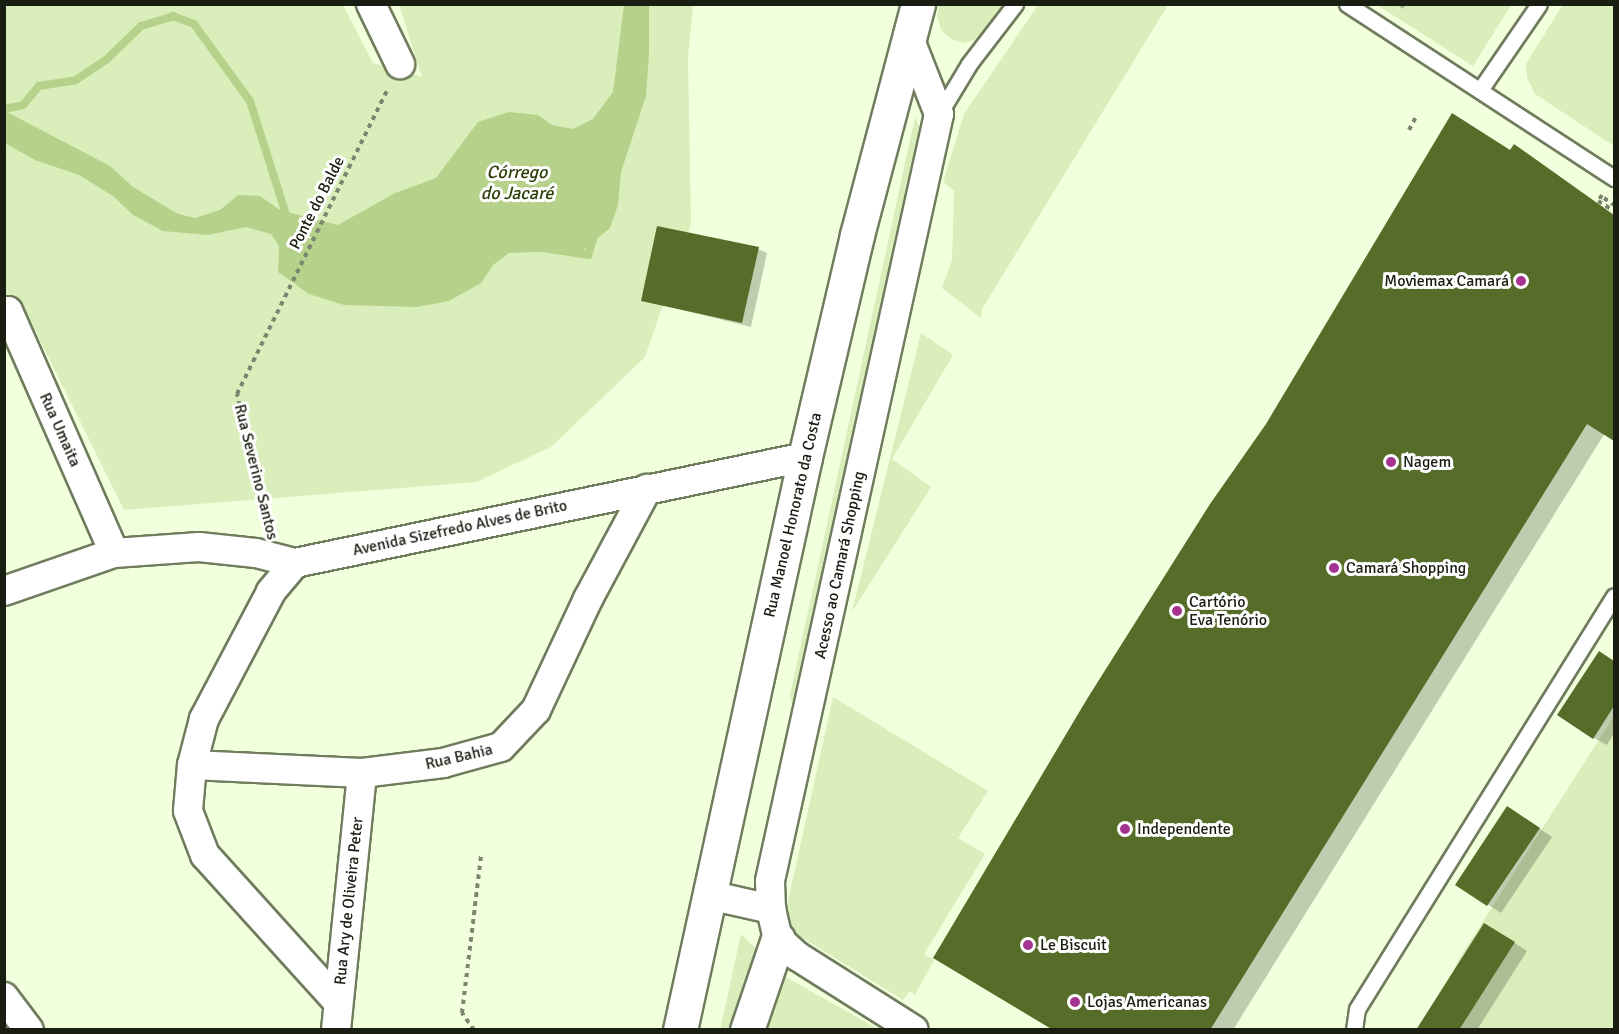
<!DOCTYPE html>
<html>
<head>
<meta charset="utf-8">
<style>
  body { margin:0 }
  #map { position:relative; width:1619px; height:1034px; overflow:hidden; background:#f1ffdd; font-family:Signika,sans-serif }
  div>[style] { position:absolute }
  .green>* { inset:0; background:#d9eebb }
  .water>* { inset:0; background:#b5d18a }
  .shadow>* { inset:0; background:#0003 }
  .stream>* { height:8px; margin:-4px; padding:0 4px; transform-origin:4px; border-radius:4px; background:#b5d18a }
  .building>* { inset:0; background:#556d28 }
  .path>* { height:4px; margin-top:-2px; transform-origin:0; background:repeating-linear-gradient(90deg,#7c856f 0 4.5px,transparent 0 9px) }
  .roads { filter:drop-shadow(2px 0 #707c5e) drop-shadow(-2px 0 #707c5e) drop-shadow(0 2px #707c5e) drop-shadow(0 -2px #707c5e) }
  .lane>* { height:15px; margin:-7.5px; padding:0 7.5px; transform-origin:7.5px; border-radius:7.5px; background:#fff }
  .street>* { height:28px; margin:-14px; padding:0 14px; transform-origin:14px; border-radius:14px; background:#fff }
  .secondary>* { height:33px; margin:-16.5px; padding:0 16.5px; transform-origin:16.5px; border-radius:16.5px; background:#fff }
  .dots>* { width:16px; height:16px; translate:-50% -50%; box-sizing:border-box; border:3px solid #fff; border-radius:50% }
  span { translate:-50% -50%; white-space:nowrap; text-align:center; line-height:1.15; -webkit-text-stroke:6px #fff; paint-order:stroke }
  .street-label { font-size:16px; color:#191d12 }
  .poi-label { font-size:16px; color:#191d12 }
  .right { translate:-100% -50%; text-align:right }
  .left { translate:0 -50%; text-align:left }
  .water-label { font-size:18px; color:#2e3f0a; font-style:italic }
  .frame { position:absolute; inset:0; border:6px solid #191d12; pointer-events:none }
</style>
</head>
<body>
<div id="map">
  <div class="green">
    <i style="clip-path:polygon(1563px 4px,1614px 5px,1614px 146px,1535px 94px,1527px 78px,1526px 64px)"></i>
    <i style="clip-path:polygon(4px 5px,343px 5px,373px 63px,422px 77px,399px 5px,693px 5px,688px 57px,691px 224px,645px 357px,551px 447px,476px 482px,124px 510px,19px 298px,5px 301px)"></i>
    <i style="clip-path:polygon(939px 5px,1005px 5px,979px 39px,963px 43px,951px 39px,941px 30px,937px 15px)"></i>
    <i style="clip-path:polygon(1038px 5px,1168px 5px,982px 309px,981px 318px,942px 288px,952px 260px,954px 191px,943px 182px,964px 114px)"></i>
    <i style="clip-path:polygon(1377px 5px,1511px 5px,1473px 66px)"></i>
    <i style="clip-path:polygon(915px 117px,920px 128px,799px 697px,792px 706px,790px 695px)"></i>
    <i style="clip-path:polygon(921px 333px,953px 355px,892px 459px,931px 487px,852px 612px)"></i>
    <i style="clip-path:polygon(833px 697px,988px 791px,958px 838px,985px 854px,924px 954px,934px 960px,915px 995px,910px 991px,903px 1000px,793px 932px,785px 915px)"></i>
    <i style="clip-path:polygon(1614px 716px,1614px 1029px,1452px 1029px,1446px 986px,1459px 959px)"></i>
    <i style="clip-path:polygon(741px 934px,784px 976px,878px 1029px,720px 1030px)"></i>
  </div>
  <div class="water">
    <i style="clip-path:polygon(624px 5px,649px 5px,649px 54px,646px 96px,621px 172px,618px 205px,610px 228px,583px 250px,509px 253px,493px 265px,481px 283px,449px 301px,417px 307px,344px 305px,309px 294px,278px 272px,279px 246px,271px 234px,246px 227px,208px 235px,163px 231px,133px 215px,113px 196px,79px 175px,35px 160px,5px 143px,5px 111px,110px 166px,133px 187px,178px 214px,195px 218px,220px 210px,238px 195px,260px 196px,280px 210px,338px 225px,395px 193px,436px 178px,478px 122px,509px 112px,538px 115px,552px 125px,573px 129px,593px 119px,613px 92px)"></i>
  </div>
  <div class="shadow">
    <i style="clip-path:polygon(1396px 4px,1406px 4px,1403px 9px)"></i>
    <i style="clip-path:polygon(1515px 146px,1614px 216px,1614px 440px,1605px 433px,1233px 1030px,1055px 1030px)"></i>
    <i style="clip-path:polygon(758px 249px,767px 253px,751px 327px,642px 300px)"></i>
    <i style="clip-path:polygon(1599px 653px,1614px 662px,1614px 733px,1607px 745px,1594px 738px)"></i>
    <i style="clip-path:polygon(1521px 816px,1552px 837px,1501px 913px,1457px 884px)"></i>
    <i style="clip-path:polygon(1497px 932px,1527px 951px,1477px 1030px,1418px 1030px)"></i>
  </div>
  <div class="stream">
    <i style="left:4px;top:109px;width:19px;rotate:-12deg"></i>
    <i style="left:23px;top:105px;width:25px;rotate:-50deg"></i>
    <i style="left:39px;top:86px;width:37px;rotate:-9deg"></i>
    <i style="left:76px;top:80px;width:37px;rotate:-34deg"></i>
    <i style="left:107px;top:59px;width:47px;rotate:-44.1deg"></i>
    <i style="left:141px;top:26px;width:34px;rotate:-17deg"></i>
    <i style="left:173px;top:16px;width:22px;rotate:21deg"></i>
    <i style="left:194px;top:24px;width:95px;rotate:54deg"></i>
    <i style="left:250px;top:101px;width:126px;rotate:72.4deg"></i>
    <i style="left:537px;top:247px;width:52px;rotate:8.9deg"></i>
    <i style="left:588px;top:255px;width:22px;rotate:-72deg"></i>
  </div>
  <div class="building">
    <i style="clip-path:polygon(1452px 113px,1510px 150px,1514px 144px,1614px 215px,1614px 441px,1587px 424px,1210px 1030px,1053px 1030px,933px 958px,1087px 699px,1210px 504px,1266px 424px)"></i>
    <i style="clip-path:polygon(657px 226px,759px 247px,742px 323px,641px 301px)"></i>
    <i style="clip-path:polygon(1599px 651px,1614px 661px,1614px 706px,1593px 739px,1557px 715px)"></i>
    <i style="clip-path:polygon(1507px 806px,1540px 828px,1487px 906px,1455px 885px)"></i>
    <i style="clip-path:polygon(1484px 923px,1515px 942px,1459px 1030px,1416px 1030px)"></i>
  </div>
  <div class="path">
    <i style="left:1409px;top:130px;width:17px;rotate:-62deg"></i>
    <i style="left:1602px;top:195px;width:7px;rotate:124deg"></i>
    <i style="left:1598px;top:201px;width:19px;rotate:32deg"></i>
    <i style="left:1604px;top:198px;width:12px;rotate:35deg"></i>
    <i style="left:269px;top:528px;width:138px;rotate:-103.4deg"></i>
    <i style="left:237px;top:394px;width:341px;rotate:-63.7deg"></i>
    <i style="left:474px;top:1030px;width:21px;rotate:-125deg"></i>
    <i style="left:462px;top:1013px;width:158px;rotate:-83.1deg"></i>
  </div>
  <div class="roads">
    <div class="lane">
      <i style="left:1347px;top:4px;width:319px;rotate:33.1deg"></i>
      <i style="left:1480px;top:90px;width:104px;rotate:-55.5deg"></i>
      <i style="left:939px;top:114px;width:58px;rotate:-59deg"></i>
      <i style="left:969px;top:64px;width:76px;rotate:-52.5deg"></i>
      <i style="left:1354px;top:1030px;width:21px;rotate:-82deg"></i>
      <i style="left:1357px;top:1009px;width:486px;rotate:-58.1deg"></i>
    </div>
    <div class="street">
      <i style="left:371px;top:4px;width:67px;rotate:64.2deg"></i>
      <i style="left:908px;top:35px;width:85px;rotate:68.6deg"></i>
      <i style="left:939px;top:114px;width:785px;rotate:102.43deg"></i>
      <i style="left:770px;top:881px;width:28px;rotate:88deg"></i>
      <i style="left:771px;top:909px;width:31px;rotate:77deg"></i>
      <i style="left:778px;top:939px;width:25px;rotate:42deg"></i>
      <i style="left:797px;top:956px;width:138px;rotate:32.3deg"></i>
      <i style="left:4px;top:312px;width:4px;rotate:-14deg"></i>
      <i style="left:8px;top:311px;width:264px;rotate:66.3deg"></i>
      <i style="left:295px;top:563px;width:38px;rotate:130deg"></i>
      <i style="left:271px;top:592px;width:144px;rotate:117.8deg"></i>
      <i style="left:204px;top:719px;width:48px;rotate:104.6deg"></i>
      <i style="left:192px;top:765px;width:46px;rotate:95deg"></i>
      <i style="left:188px;top:811px;width:47px;rotate:68.9deg"></i>
      <i style="left:205px;top:855px;width:198px;rotate:47.9deg"></i>
      <i style="left:4px;top:591px;width:116px;rotate:-19.1deg"></i>
      <i style="left:114px;top:553px;width:85px;rotate:-4deg"></i>
      <i style="left:199px;top:547px;width:57px;rotate:6deg"></i>
      <i style="left:256px;top:553px;width:40px;rotate:14.4deg"></i>
      <i style="left:295px;top:563px;width:521px;rotate:-11.74deg"></i>
      <i style="left:192px;top:765px;width:170px;rotate:2.7deg"></i>
      <i style="left:362px;top:773px;width:82px;rotate:-7deg"></i>
      <i style="left:443px;top:763px;width:60px;rotate:-15.4deg"></i>
      <i style="left:501px;top:747px;width:51px;rotate:-46.6deg"></i>
      <i style="left:536px;top:710px;width:123px;rotate:-64.9deg"></i>
      <i style="left:588px;top:599px;width:125px;rotate:-61.8deg"></i>
      <i style="left:709px;top:895px;width:64px;rotate:12.7deg"></i>
      <i style="left:4px;top:997px;width:41px;rotate:52.9deg"></i>
      <i style="left:336px;top:1030px;width:258px;rotate:-84.2deg"></i>
    </div>
    <div class="secondary">
      <i style="left:680px;top:1030px;width:586px;rotate:-77.69deg"></i>
      <i style="left:805px;top:457px;width:228px;rotate:-76.8deg"></i>
      <i style="left:857px;top:235px;width:239px;rotate:-75.2deg"></i>
      <i style="left:747px;top:1030px;width:96px;rotate:-71.2deg"></i>
    </div>
  </div>
  <div class="dots">
    <i style="left:1521px;top:281px;background:#a53490"></i>
    <i style="left:1391px;top:462px;background:#a53490"></i>
    <i style="left:1334px;top:568px;background:#a53490"></i>
    <i style="left:1177px;top:611px;background:#a53490"></i>
    <i style="left:1125px;top:829px;background:#a53490"></i>
    <i style="left:1028px;top:945px;background:#a53490"></i>
    <i style="left:1075px;top:1002px;background:#a53490"></i>
  </div>
  <div class="street-label">
    <span style="left:317px;top:203px;rotate:-63deg">Ponte do Balde</span>
    <span style="left:60px;top:430px;rotate:66deg">Rua Umaita</span>
    <span style="left:256px;top:472px;rotate:76deg">Rua Severino Santos</span>
    <span style="left:793px;top:515px;rotate:-77deg">Rua Manoel Honorato da Costa</span>
    <span style="left:460px;top:528px;rotate:-12deg">Avenida Sizefredo Alves de Brito</span>
    <span style="left:840px;top:565px;rotate:-78deg">Acesso ao Camará Shopping</span>
    <span style="left:459px;top:757px;rotate:-13deg">Rua Bahia</span>
    <span style="left:349px;top:901px;rotate:-84deg">Rua Ary de Oliveira Peter</span>
  </div>
  <div class="poi-label">
    <span class="right" style="left:1509px;top:281px">Moviemax Camará</span>
    <span class="left" style="left:1403px;top:462px">Nagem</span>
    <span class="left" style="left:1346px;top:568px">Camará Shopping</span>
    <span class="left" style="left:1189px;top:611px">Cartório<br>Eva Tenório</span>
    <span class="left" style="left:1137px;top:829px">Independente</span>
    <span class="left" style="left:1040px;top:945px">Le Biscuit</span>
    <span class="left" style="left:1087px;top:1002px">Lojas Americanas</span>
  </div>
  <div class="water-label">
    <span style="left:517px;top:183px">Córrego<br>do Jacaré</span>
  </div>
  <div class="frame"></div>
</div>
</body>
</html>
